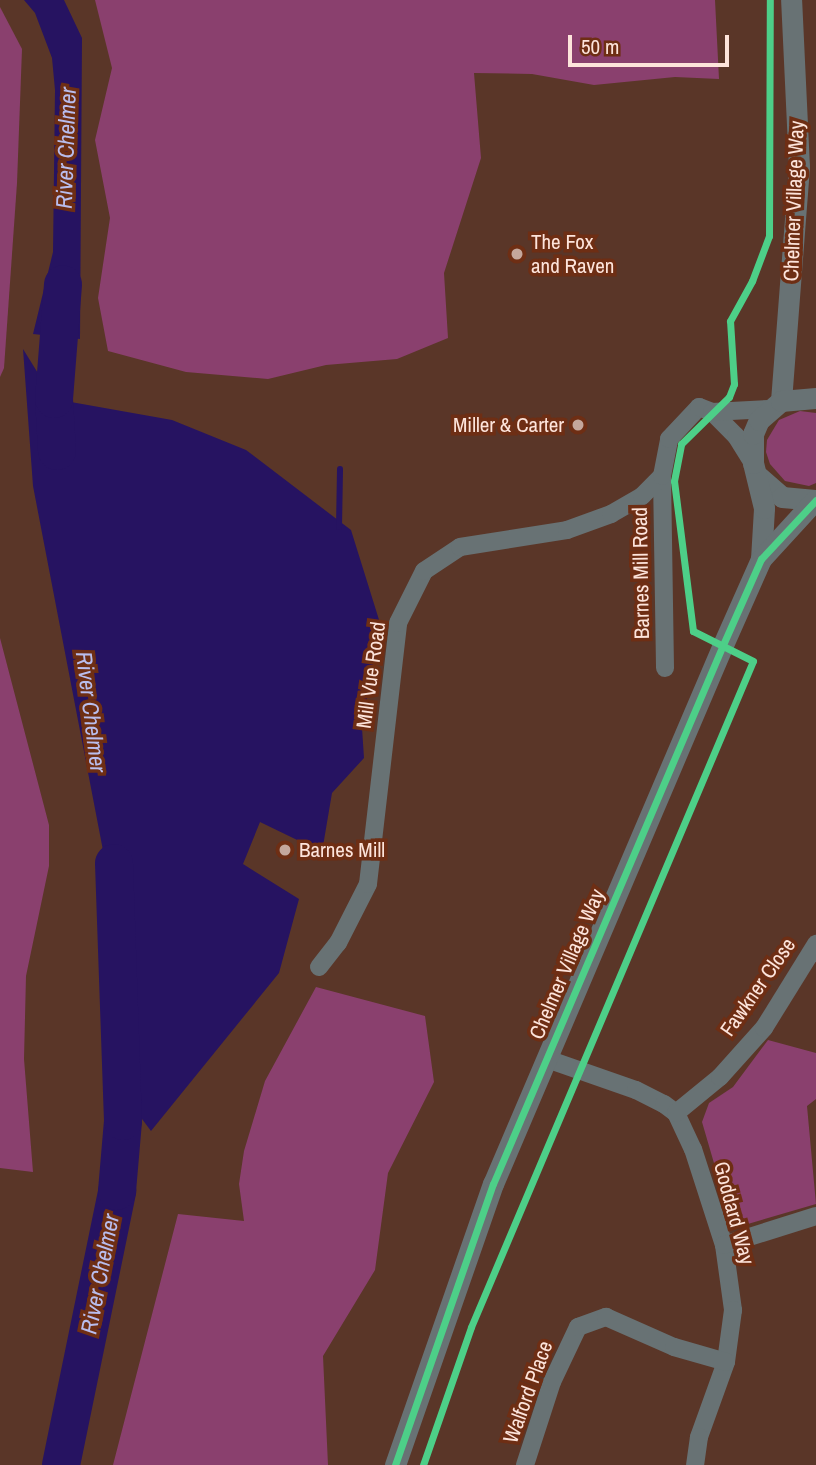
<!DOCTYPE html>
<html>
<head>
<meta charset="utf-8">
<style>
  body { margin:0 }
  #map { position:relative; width:816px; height:1465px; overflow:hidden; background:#5a3628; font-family:"Archivo Narrow",sans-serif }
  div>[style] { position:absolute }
  .green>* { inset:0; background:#8a406e }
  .water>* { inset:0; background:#261361 }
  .stream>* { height:6px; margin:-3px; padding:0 3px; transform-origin:3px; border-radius:3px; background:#261361 }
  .river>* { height:38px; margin:-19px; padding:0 19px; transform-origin:19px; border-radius:19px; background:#261361 }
  .minor>* { height:18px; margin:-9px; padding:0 9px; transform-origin:9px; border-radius:9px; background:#687274 }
  .tertiary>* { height:21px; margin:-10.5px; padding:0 10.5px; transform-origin:10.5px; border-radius:10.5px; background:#687274 }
  .cycleway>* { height:7px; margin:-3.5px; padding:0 3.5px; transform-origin:3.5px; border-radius:3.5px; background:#4dcf88 }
  .dots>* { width:19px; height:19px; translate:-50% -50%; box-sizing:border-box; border:4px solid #6e2e14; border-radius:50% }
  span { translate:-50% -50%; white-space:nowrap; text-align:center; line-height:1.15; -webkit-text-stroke:7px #6e2e14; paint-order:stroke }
  .street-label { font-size:21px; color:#fde4db }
  .poi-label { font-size:21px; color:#fde4db }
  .left { translate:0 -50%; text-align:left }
  .right { translate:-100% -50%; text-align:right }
  .water-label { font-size:23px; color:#b9bded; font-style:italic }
  .scale { position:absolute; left:568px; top:35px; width:161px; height:32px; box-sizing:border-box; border:4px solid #fde4db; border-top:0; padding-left:9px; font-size:21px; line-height:24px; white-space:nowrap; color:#fde4db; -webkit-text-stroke:5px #6e2e14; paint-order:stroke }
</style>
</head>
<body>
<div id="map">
  <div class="green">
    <i style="clip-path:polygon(95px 0,715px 0,719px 79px,675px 77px,594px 85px,532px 74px,474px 73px,481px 158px,444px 273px,448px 338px,397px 359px,326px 365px,268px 379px,186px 372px,108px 351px,98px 298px,110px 218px,95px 140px,112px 68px)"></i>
    <i style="clip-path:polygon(0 7px,22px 49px,17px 183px,4px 368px,0 377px)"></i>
    <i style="clip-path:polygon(800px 411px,816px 413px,816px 483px,809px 486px,785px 481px,770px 464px,766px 452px,767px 440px,779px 420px)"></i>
    <i style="clip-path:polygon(0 638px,49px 825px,49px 866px,26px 976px,24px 1059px,33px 1172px,0 1168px)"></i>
    <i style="clip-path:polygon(316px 987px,425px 1016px,434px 1082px,388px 1173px,375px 1270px,323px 1356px,328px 1465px,113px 1465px,178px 1214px,244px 1221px,239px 1184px,244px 1151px,265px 1081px)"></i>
    <i style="clip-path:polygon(768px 1040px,816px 1053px,816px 1099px,807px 1106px,816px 1204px,741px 1226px,730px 1218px,702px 1122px,709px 1103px,733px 1087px)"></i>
  </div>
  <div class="water">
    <i style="clip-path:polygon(24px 0,64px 0,82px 38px,80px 339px,33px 334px,53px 252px,55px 90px,52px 58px,35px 13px)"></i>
    <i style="clip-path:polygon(23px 349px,54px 399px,172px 420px,246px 450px,351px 530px,380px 623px,362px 728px,364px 758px,332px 793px,322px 852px,260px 822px,243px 864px,299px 899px,279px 973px,151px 1131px,121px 1091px,123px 951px,114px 907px,108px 910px,106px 866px,33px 486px)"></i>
  </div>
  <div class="stream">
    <i style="left:339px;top:527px;width:58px;rotate:-89deg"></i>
    <i style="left:123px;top:1121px;width:25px;rotate:-50deg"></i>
  </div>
  <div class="river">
    <i style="left:57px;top:451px;width:52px;rotate:-93.3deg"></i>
    <i style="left:54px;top:399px;width:115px;rotate:-85.5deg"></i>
    <i style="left:61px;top:1465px;width:280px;rotate:-78.4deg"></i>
    <i style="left:117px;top:1191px;width:70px;rotate:-85.1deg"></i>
    <i style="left:123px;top:1121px;width:258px;rotate:-92deg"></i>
  </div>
  <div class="minor">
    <i style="left:712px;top:412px;width:34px;rotate:45deg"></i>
    <i style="left:736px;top:436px;width:32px;rotate:58deg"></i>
    <i style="left:662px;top:476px;width:192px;rotate:89.1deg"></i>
    <i style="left:319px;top:967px;width:31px;rotate:-52deg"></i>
    <i style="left:338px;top:943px;width:66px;rotate:-63deg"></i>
    <i style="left:368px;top:884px;width:263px;rotate:-83.4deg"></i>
    <i style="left:398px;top:623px;width:58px;rotate:-63.4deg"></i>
    <i style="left:424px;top:571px;width:43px;rotate:-33.7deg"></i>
    <i style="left:460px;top:547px;width:108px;rotate:-9deg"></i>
    <i style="left:567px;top:530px;width:47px;rotate:-20deg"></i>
    <i style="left:611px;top:514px;width:36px;rotate:-30deg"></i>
    <i style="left:642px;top:496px;width:28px;rotate:-45deg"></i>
    <i style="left:662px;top:476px;width:38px;rotate:-79deg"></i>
    <i style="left:669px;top:439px;width:44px;rotate:-46.8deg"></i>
    <i style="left:699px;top:407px;width:14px;rotate:21deg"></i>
    <i style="left:712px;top:412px;width:57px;rotate:-3deg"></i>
    <i style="left:547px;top:1059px;width:94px;rotate:19.2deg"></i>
    <i style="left:636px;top:1090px;width:31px;rotate:27deg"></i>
    <i style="left:664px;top:1104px;width:15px;rotate:37deg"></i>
    <i style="left:676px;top:1113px;width:40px;rotate:65deg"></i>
    <i style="left:693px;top:1149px;width:101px;rotate:72.1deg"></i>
    <i style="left:724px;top:1245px;width:66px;rotate:82.1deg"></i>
    <i style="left:733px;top:1310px;width:52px;rotate:97.7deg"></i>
    <i style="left:726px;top:1362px;width:80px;rotate:109.8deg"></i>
    <i style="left:699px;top:1437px;width:28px;rotate:98deg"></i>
    <i style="left:676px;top:1113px;width:57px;rotate:-39.3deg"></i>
    <i style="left:720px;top:1077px;width:66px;rotate:-48.1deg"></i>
    <i style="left:764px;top:1028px;width:99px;rotate:-58.2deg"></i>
    <i style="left:724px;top:1245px;width:96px;rotate:-17.5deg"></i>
    <i style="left:525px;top:1465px;width:87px;rotate:-72deg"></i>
    <i style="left:552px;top:1382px;width:61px;rotate:-64.7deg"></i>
    <i style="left:578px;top:1327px;width:30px;rotate:-20deg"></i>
    <i style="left:606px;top:1317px;width:74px;rotate:23.8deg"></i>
    <i style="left:674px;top:1347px;width:54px;rotate:16.1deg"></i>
  </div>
  <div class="tertiary">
    <i style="left:781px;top:401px;width:235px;rotate:-85.6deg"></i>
    <i style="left:799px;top:167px;width:167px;rotate:-92.7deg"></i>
    <i style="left:759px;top:477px;width:30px;rotate:41deg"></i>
    <i style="left:782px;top:497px;width:34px;rotate:5deg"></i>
    <i style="left:761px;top:559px;width:51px;rotate:-86.6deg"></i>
    <i style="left:764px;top:508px;width:46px;rotate:-103.7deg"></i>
    <i style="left:753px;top:463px;width:29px;rotate:-90deg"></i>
    <i style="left:753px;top:434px;width:15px;rotate:-67deg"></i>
    <i style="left:759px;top:420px;width:29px;rotate:-41deg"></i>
    <i style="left:781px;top:401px;width:35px;rotate:-5deg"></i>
    <i style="left:395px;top:1465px;width:298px;rotate:-70.8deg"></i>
    <i style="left:493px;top:1184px;width:584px;rotate:-66.9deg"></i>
    <i style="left:722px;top:647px;width:96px;rotate:-66.1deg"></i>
    <i style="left:761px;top:559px;width:80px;rotate:-47.5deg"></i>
  </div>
  <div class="cycleway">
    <i style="left:395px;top:1465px;width:298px;rotate:-70.8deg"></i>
    <i style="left:493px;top:1184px;width:584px;rotate:-66.9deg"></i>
    <i style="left:722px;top:647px;width:96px;rotate:-66.1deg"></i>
    <i style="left:761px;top:559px;width:81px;rotate:-47deg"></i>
    <i style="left:423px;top:1465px;width:146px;rotate:-70.8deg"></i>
    <i style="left:471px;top:1327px;width:723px;rotate:-67.05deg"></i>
    <i style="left:753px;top:661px;width:67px;rotate:-153.4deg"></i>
    <i style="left:693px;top:631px;width:151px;rotate:-97.2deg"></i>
    <i style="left:674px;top:481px;width:38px;rotate:-79deg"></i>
    <i style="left:681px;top:444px;width:67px;rotate:-44.4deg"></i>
    <i style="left:729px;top:397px;width:14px;rotate:-69deg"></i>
    <i style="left:734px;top:384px;width:63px;rotate:-93.6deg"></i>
    <i style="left:730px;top:321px;width:46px;rotate:-61.2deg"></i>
    <i style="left:752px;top:281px;width:48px;rotate:-69.3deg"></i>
    <i style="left:769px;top:236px;width:236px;rotate:-89.8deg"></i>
  </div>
  <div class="dots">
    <i style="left:517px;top:254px;background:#c4a79c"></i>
    <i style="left:578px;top:425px;background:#c4a79c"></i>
    <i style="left:285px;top:850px;background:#c4a79c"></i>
  </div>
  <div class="street-label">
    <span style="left:794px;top:201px;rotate:-88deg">Chelmer Village Way</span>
    <span style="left:641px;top:573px;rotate:-91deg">Barnes Mill Road</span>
    <span style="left:371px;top:675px;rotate:-82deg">Mill Vue Road</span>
    <span style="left:567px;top:964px;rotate:-67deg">Chelmer Village Way</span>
    <span style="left:758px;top:987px;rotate:-55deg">Fawkner Close</span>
    <span style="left:734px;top:1213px;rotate:75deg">Goddard Way</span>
    <span style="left:528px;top:1392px;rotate:-70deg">Walford Place</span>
  </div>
  <div class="poi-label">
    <span class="left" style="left:531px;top:254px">The Fox<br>and Raven</span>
    <span class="right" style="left:564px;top:425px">Miller &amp; Carter</span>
    <span class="left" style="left:299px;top:850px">Barnes Mill</span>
  </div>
  <div class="water-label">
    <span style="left:66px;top:148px;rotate:-88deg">River Chelmer</span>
    <span style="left:91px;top:712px;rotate:83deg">River Chelmer</span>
    <span style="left:100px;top:1274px;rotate:-79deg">River Chelmer</span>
  </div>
  <div class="scale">50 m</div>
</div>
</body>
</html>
